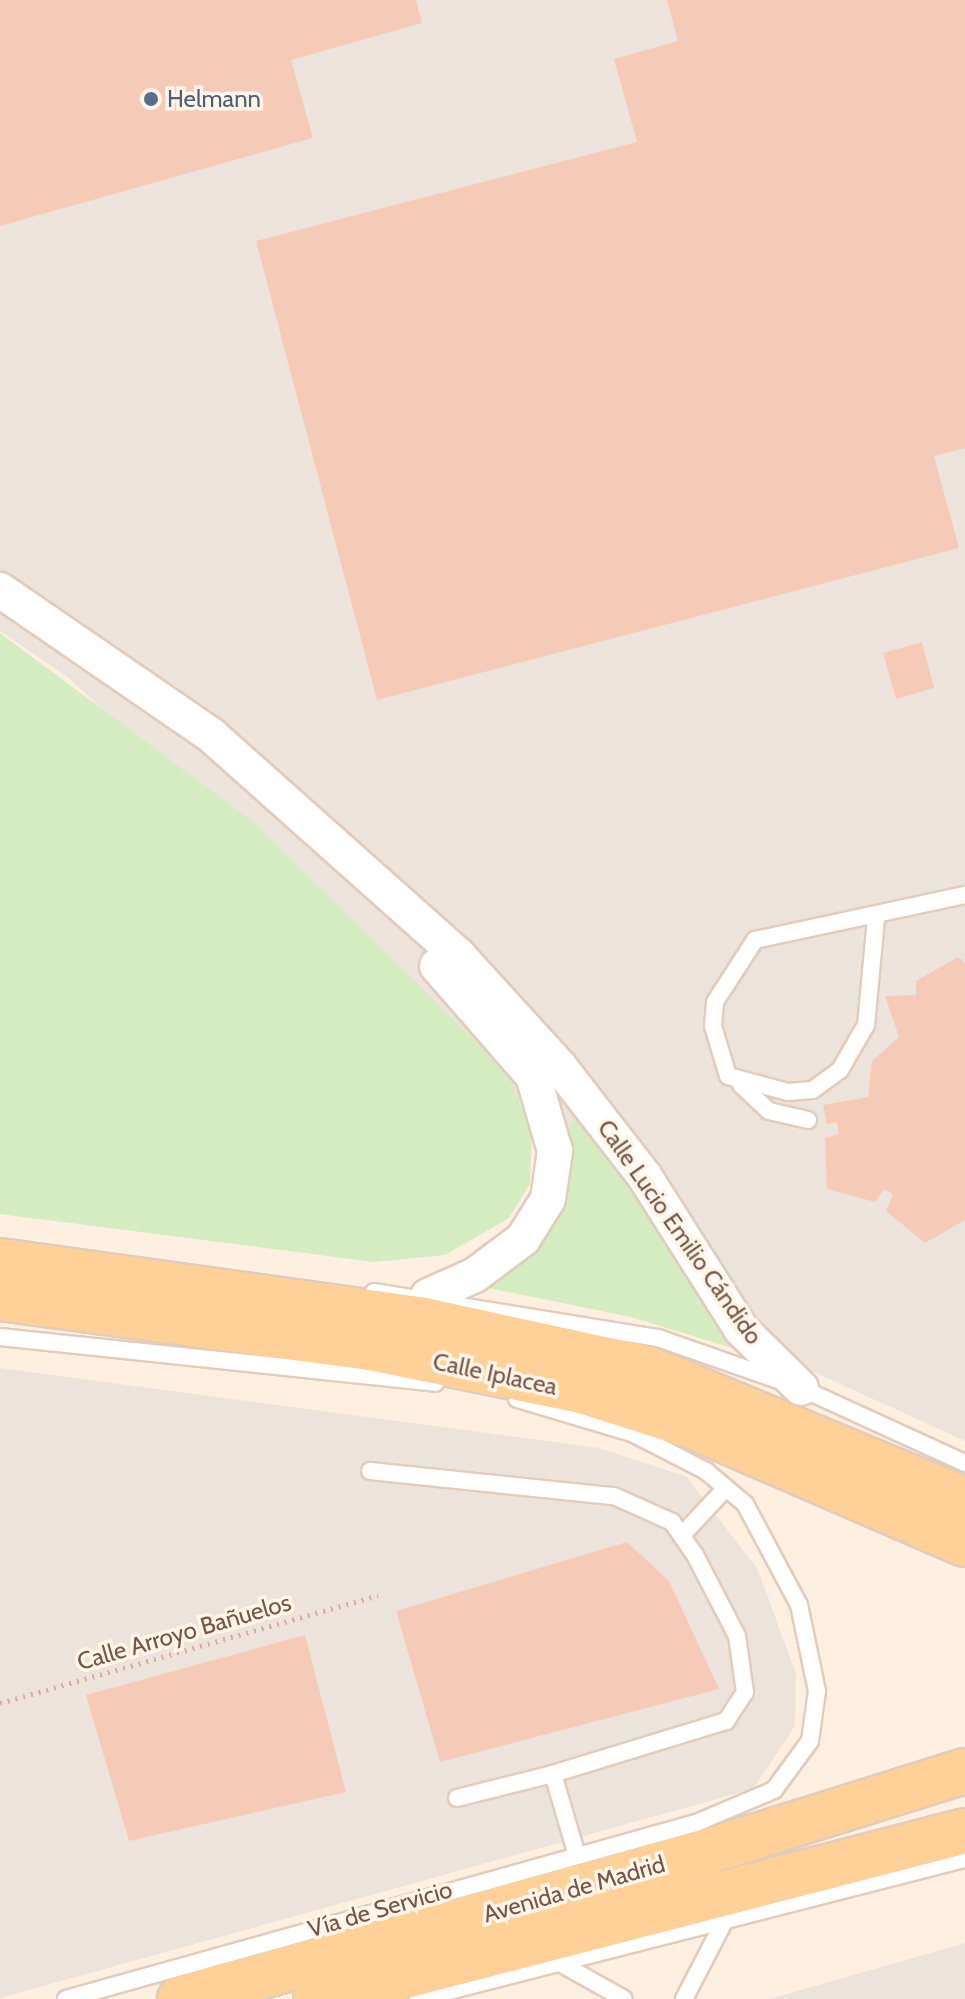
<!DOCTYPE html>
<html>
<head>
<meta charset="utf-8">
<style>
  body { margin:0 }
  #map { position:relative; width:965px; height:1999px; overflow:hidden; background:#fef0e1; font-family:Cabin,sans-serif }
  div>[style] { position:absolute }
  .industrial>* { inset:0; background:#ece3dd }
  .green>* { inset:0; background:#d4ecbf }
  .building>* { inset:0; background:#f5cbb7 }
  .path>* { height:5px; margin-top:-2.5px; transform-origin:0; background:repeating-linear-gradient(90deg,#d9ae9a 0 2px,transparent 0 8px) }
  .roads { filter:drop-shadow(2px 0 #e2ccbc) drop-shadow(-2px 0 #e2ccbc) drop-shadow(0 2px #e2ccbc) drop-shadow(0 -2px #e2ccbc) }
  .service>* { height:16px; margin:-8px; padding:0 8px; transform-origin:8px; border-radius:8px; background:#fff }
  .minor>* { height:34px; margin:-17px; padding:0 17px; transform-origin:17px; border-radius:17px; background:#fff }
  .primary>* { height:44px; margin:-22px; padding:0 22px; transform-origin:22px; border-radius:22px; background:#ffd097 }
  .dots>* { width:22px; height:22px; translate:-50% -50%; box-sizing:border-box; border:4px solid #fff5e9; border-radius:50% }
  span { translate:-50% -50%; white-space:nowrap; text-align:center; line-height:1.15; -webkit-text-stroke:7px #fff5e9; paint-order:stroke }
  .service-label { font-size:24px; color:#4e5e75 }
  .left { translate:0 -50%; text-align:left }
  .street-label { font-size:24px; color:#765446 }
</style>
</head>
<body>
<div id="map">
  <div class="industrial">
    <i style="clip-path:polygon(0 0,965px 0,965px 1441px,803px 1367px,69px 678px,0 631px)"></i>
    <i style="clip-path:polygon(0 1368px,599px 1448px,687px 1477px,758px 1570px,796px 1674px,795px 1726px,753px 1789px,0 1998px)"></i>
    <i style="clip-path:polygon(965px 1943px,965px 1999px,769px 1999px)"></i>
  </div>
  <div class="green">
    <i style="clip-path:polygon(0 633px,250px 819px,508px 1073px,532px 1133px,530px 1184px,509px 1218px,445px 1255px,374px 1262px,0 1214px)"></i>
    <i style="clip-path:polygon(587px 1118px,621px 1164px,735px 1349px,631px 1317px,488px 1288px,543px 1240px,567px 1192px,570px 1123px)"></i>
  </div>
  <div class="building">
    <i style="clip-path:polygon(0 0,416px 0,422px 23px,291px 60px,313px 138px,0 226px)"></i>
    <i style="clip-path:polygon(667px 0,965px 0,965px 448px,934px 456px,959px 548px,377px 700px,256px 241px,637px 142px,614px 59px,678px 41px)"></i>
    <i style="clip-path:polygon(922px 642px,934px 688px,896px 699px,883px 653px)"></i>
    <i style="clip-path:polygon(958px 957px,965px 963px,965px 1220px,925px 1243px,886px 1211px,893px 1195px,884px 1189px,875px 1202px,827px 1189px,825px 1138px,839px 1134px,837px 1122px,827px 1124px,823px 1105px,868px 1097px,872px 1061px,899px 1037px,885px 996px,916px 995px,916px 981px)"></i>
    <i style="clip-path:polygon(627px 1542px,669px 1581px,719px 1689px,440px 1762px,396px 1611px)"></i>
    <i style="clip-path:polygon(305px 1635px,346px 1792px,129px 1841px,86px 1695px)"></i>
  </div>
  <div class="path">
    <i style="left:0;top:1703px;width:393px;rotate:-15.9deg"></i>
  </div>
  <div class="roads">
    <div class="service">
      <i style="left:876px;top:918px;width:107px;rotate:95.3deg"></i>
      <i style="left:866px;top:1025px;width:52px;rotate:120deg"></i>
      <i style="left:840px;top:1070px;width:34px;rotate:144deg"></i>
      <i style="left:812px;top:1090px;width:24px;rotate:175deg"></i>
      <i style="left:788px;top:1092px;width:62px;rotate:-165.1deg"></i>
      <i style="left:728px;top:1076px;width:52px;rotate:-106.7deg"></i>
      <i style="left:713px;top:1026px;width:24px;rotate:-85deg"></i>
      <i style="left:715px;top:1002px;width:74px;rotate:-57.2deg"></i>
      <i style="left:755px;top:940px;width:215px;rotate:-12.1deg"></i>
      <i style="left:741px;top:1085px;width:38px;rotate:43deg"></i>
      <i style="left:769px;top:1111px;width:40px;rotate:13deg"></i>
      <i style="left:374px;top:1292px;width:288px;rotate:9.2deg"></i>
      <i style="left:658px;top:1338px;width:151px;rotate:19.3deg"></i>
      <i style="left:801px;top:1388px;width:180px;rotate:24.6deg"></i>
      <i style="left:0;top:1337px;width:438px;rotate:6deg"></i>
      <i style="left:370px;top:1471px;width:245px;rotate:5.9deg"></i>
      <i style="left:614px;top:1496px;width:64px;rotate:24.1deg"></i>
      <i style="left:672px;top:1522px;width:40px;rotate:55.1deg"></i>
      <i style="left:695px;top:1555px;width:91px;rotate:62.6deg"></i>
      <i style="left:737px;top:1636px;width:57px;rotate:81.9deg"></i>
      <i style="left:745px;top:1692px;width:35px;rotate:123deg"></i>
      <i style="left:726px;top:1721px;width:181px;rotate:163deg"></i>
      <i style="left:553px;top:1774px;width:81px;rotate:73.6deg"></i>
      <i style="left:682px;top:1535px;width:64px;rotate:-46.9deg"></i>
      <i style="left:457px;top:1798px;width:99px;rotate:-14deg"></i>
      <i style="left:560px;top:1963px;width:73px;rotate:29.4deg"></i>
      <i style="left:66px;top:1999px;width:654px;rotate:-15.61deg"></i>
      <i style="left:696px;top:1823px;width:85px;rotate:-22.9deg"></i>
      <i style="left:774px;top:1790px;width:61px;rotate:-53.7deg"></i>
      <i style="left:810px;top:1741px;width:50px;rotate:-82deg"></i>
      <i style="left:817px;top:1691px;width:88px;rotate:-101.8deg"></i>
      <i style="left:799px;top:1605px;width:115px;rotate:-118.1deg"></i>
      <i style="left:745px;top:1504px;width:51px;rotate:-139.8deg"></i>
      <i style="left:706px;top:1471px;width:83px;rotate:-152.8deg"></i>
      <i style="left:632px;top:1433px;width:120px;rotate:-163.5deg"></i>
      <i style="left:418px;top:1999px;width:565px;rotate:-14.36deg"></i>
      <i style="left:684px;top:1999px;width:89px;rotate:-62.6deg"></i>
    </div>
    <div class="minor">
      <i style="left:0;top:590px;width:256px;rotate:34.5deg"></i>
      <i style="left:211px;top:735px;width:331px;rotate:41.7deg"></i>
      <i style="left:458px;top:955px;width:150px;rotate:47.7deg"></i>
      <i style="left:559px;top:1066px;width:140px;rotate:52.2deg"></i>
      <i style="left:645px;top:1177px;width:180px;rotate:57.7deg"></i>
      <i style="left:741px;top:1329px;width:84px;rotate:44.5deg"></i>
      <i style="left:428px;top:1296px;width:51px;rotate:-24.1deg"></i>
      <i style="left:475px;top:1275px;width:60px;rotate:-36.9deg"></i>
      <i style="left:523px;top:1239px;width:47px;rotate:-58deg"></i>
      <i style="left:548px;top:1199px;width:49px;rotate:-81.7deg"></i>
      <i style="left:555px;top:1151px;width:78px;rotate:-106.3deg"></i>
      <i style="left:533px;top:1076px;width:146px;rotate:-131.1deg"></i>
    </div>
    <div class="primary">
      <i style="left:0;top:1261px;width:428px;rotate:7.9deg"></i>
      <i style="left:424px;top:1320px;width:230px;rotate:12.3deg"></i>
      <i style="left:649px;top:1369px;width:342px;rotate:22.5deg"></i>
      <i style="left:0;top:1298px;width:373px;rotate:7.7deg"></i>
      <i style="left:370px;top:1348px;width:216px;rotate:11.5deg"></i>
      <i style="left:582px;top:1391px;width:115px;rotate:17.7deg"></i>
      <i style="left:692px;top:1426px;width:297px;rotate:23.4deg"></i>
      <i style="left:180px;top:1999px;width:546px;rotate:-15.61deg"></i>
      <i style="left:706px;top:1852px;width:271px;rotate:-17.4deg"></i>
      <i style="left:316px;top:1999px;width:670px;rotate:-14.51deg"></i>
    </div>
  </div>
  <div class="dots">
    <i style="left:151px;top:99px;background:#5c6f8a"></i>
  </div>
  <div class="service-label">
    <span class="left" style="left:167px;top:99px">Helmann</span>
  </div>
  <div class="street-label">
    <span style="left:680px;top:1232px;rotate:55deg">Calle Lucio Emilio Cándido</span>
    <span style="left:495px;top:1374px;rotate:12deg">Calle Iplacea</span>
    <span style="left:184px;top:1632px;rotate:-16deg">Calle Arroyo Bañuelos</span>
    <span style="left:574px;top:1889px;rotate:-16deg">Avenida de Madrid</span>
    <span style="left:380px;top:1909px;rotate:-16deg">Vía de Servicio</span>
  </div>
</div>
</body>
</html>
